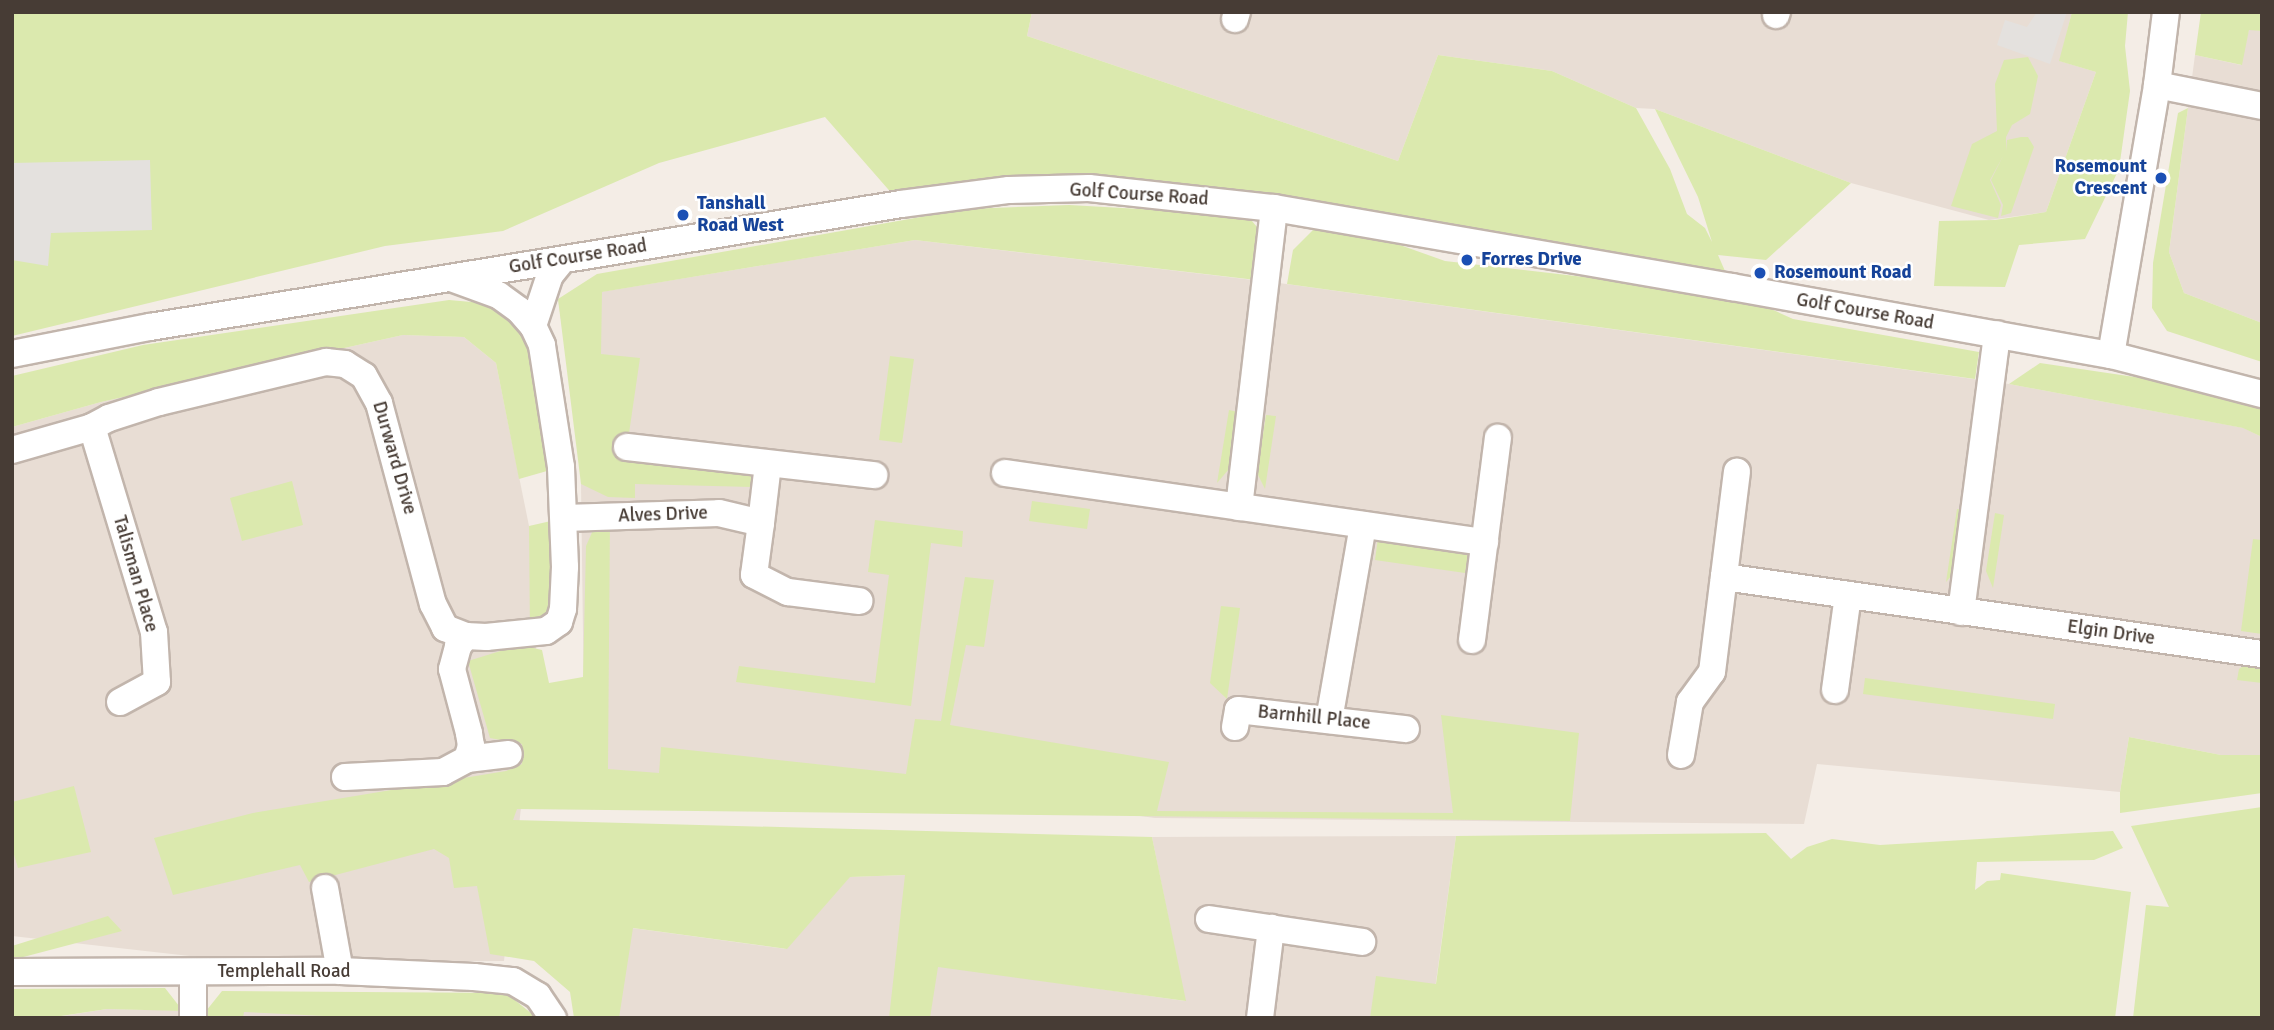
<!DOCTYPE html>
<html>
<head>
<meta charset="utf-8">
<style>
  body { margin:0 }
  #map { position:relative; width:2274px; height:1030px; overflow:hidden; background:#f4ede6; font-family:Signika,sans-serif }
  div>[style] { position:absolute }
  .residential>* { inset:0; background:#e8ddd4 }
  .green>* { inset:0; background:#dbe9ae }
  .parking>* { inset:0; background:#e4e1de }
  .roads { filter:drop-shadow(2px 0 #c2b5ac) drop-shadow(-2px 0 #c2b5ac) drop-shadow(0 2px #c2b5ac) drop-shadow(0 -2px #c2b5ac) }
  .minor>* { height:26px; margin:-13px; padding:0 13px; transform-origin:13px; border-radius:13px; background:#fff }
  .dots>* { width:19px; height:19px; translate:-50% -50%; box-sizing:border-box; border:4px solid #fff; border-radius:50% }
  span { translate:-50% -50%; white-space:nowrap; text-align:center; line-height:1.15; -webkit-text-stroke:5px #fff; paint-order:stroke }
  .transit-label { font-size:19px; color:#164399; font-weight:700 }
  .right { translate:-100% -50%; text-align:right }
  .left { translate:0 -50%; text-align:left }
  .street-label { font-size:19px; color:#473c35 }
  .frame { position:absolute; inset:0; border:14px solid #473c35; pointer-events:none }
</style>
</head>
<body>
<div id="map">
  <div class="residential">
    <i style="clip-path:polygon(1032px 12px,2072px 12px,2060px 61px,2096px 72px,2046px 212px,1989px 220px,1851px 183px,1655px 109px,1636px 108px,1552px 71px,1438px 55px,1398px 161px,1027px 36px)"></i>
    <i style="clip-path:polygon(2249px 29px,2262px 31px,2262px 323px,2184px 293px,2169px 252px,2195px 55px,2241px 65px)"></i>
    <i style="clip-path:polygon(915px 240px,1279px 283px,2009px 384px,2244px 428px,2262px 437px,2262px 755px,2221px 755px,2129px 737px,2120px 792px,1817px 764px,1804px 824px,1155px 818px,941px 789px,585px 784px,581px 484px,585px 481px,558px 299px)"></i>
    <i style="clip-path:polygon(403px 335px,464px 337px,496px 363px,529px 526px,537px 663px,504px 961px,243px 962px,12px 936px,12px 427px,101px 402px)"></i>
    <i style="clip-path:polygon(1456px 836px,1431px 1018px,618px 1018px,632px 928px,786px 949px,849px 877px,906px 875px,896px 960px,1185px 1001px,1152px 837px)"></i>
    <i style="clip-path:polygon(107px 1009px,307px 1013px,364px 1018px,50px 1018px)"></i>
  </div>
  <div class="green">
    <i style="clip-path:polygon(12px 12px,1032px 12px,1027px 36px,1398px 161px,1438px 55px,1552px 71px,1636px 108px,1670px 169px,1687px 214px,1705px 228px,1712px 242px,1698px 197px,1655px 109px,1851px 183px,1766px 260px,1718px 255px,1732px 287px,1162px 194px,901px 204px,825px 117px,659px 163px,503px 231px,385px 246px,12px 336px)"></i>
    <i style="clip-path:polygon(2072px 12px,2128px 12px,2125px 46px,2130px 91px,2119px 169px,2085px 239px,2019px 245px,2005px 287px,1934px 286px,1939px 221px,1995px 220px,2046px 212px,2096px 72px,2059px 61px)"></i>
    <i style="clip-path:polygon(2201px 12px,2262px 12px,2262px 31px,2249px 30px,2242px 65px,2195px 55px)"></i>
    <i style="clip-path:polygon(2028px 57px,2038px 76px,2030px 114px,2012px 125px,2006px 137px,2006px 151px,2007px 140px,2021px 137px,2028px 137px,2034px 147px,2011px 213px,2001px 216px,2003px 205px,1991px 180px,2003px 156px,1990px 180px,2001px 205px,1998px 218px,1951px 206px,1972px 144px,1997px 131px,1995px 84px,2004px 60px)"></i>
    <i style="clip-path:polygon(2188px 108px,2169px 252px,2184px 293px,2262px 323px,2262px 362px,2167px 331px,2152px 308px,2153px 263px,2178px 113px)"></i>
    <i style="clip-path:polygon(1069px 205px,1247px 215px,1262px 233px,1256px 280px,915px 240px,602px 292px,601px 354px,640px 358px,627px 447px,755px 462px,752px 487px,635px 484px,635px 498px,608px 497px,581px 484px,558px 299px,597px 274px,966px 209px)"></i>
    <i style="clip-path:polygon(1314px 229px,1369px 234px,1445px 261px,1601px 279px,1760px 304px,1793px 319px,1979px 352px,1975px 379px,1287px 284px,1293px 250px)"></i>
    <i style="clip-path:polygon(449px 300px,483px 303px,510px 314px,529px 332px,561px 467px,519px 479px,496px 363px,464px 337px,403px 335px,101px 402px,12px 427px,12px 376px,143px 345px)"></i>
    <i style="clip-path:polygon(890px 356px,914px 359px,902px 443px,879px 440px)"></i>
    <i style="clip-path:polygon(2040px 363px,2236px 392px,2262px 404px,2262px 437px,2243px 428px,2009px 384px)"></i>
    <i style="clip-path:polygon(1229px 410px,1238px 412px,1229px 469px,1217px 483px)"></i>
    <i style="clip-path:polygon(1266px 415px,1276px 416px,1265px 489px,1257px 473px)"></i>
    <i style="clip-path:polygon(292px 481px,303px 525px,242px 541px,230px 498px)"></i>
    <i style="clip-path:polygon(1032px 501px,1090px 509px,1087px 529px,1029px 521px)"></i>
    <i style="clip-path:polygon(1957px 509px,1967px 510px,1958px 568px,1946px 582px)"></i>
    <i style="clip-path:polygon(1995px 513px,2004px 515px,1993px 588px,1986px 571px)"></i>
    <i style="clip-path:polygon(610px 517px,608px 769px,659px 773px,661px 747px,906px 774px,915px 719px,941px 721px,965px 577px,994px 580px,984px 647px,966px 645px,950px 725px,1169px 762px,1157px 811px,1453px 813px,1441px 715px,1579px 733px,1570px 821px,517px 809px,513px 820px,1152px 837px,1186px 1001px,938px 967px,930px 1018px,889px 1018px,905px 875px,850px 877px,787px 949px,633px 928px,619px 1018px,574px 1018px,570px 992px,534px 961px,490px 954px,477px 886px,454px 888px,449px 858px,434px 849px,309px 882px,300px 865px,173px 895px,154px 838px,253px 813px,506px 771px,522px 764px,522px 744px,490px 738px,468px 661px,520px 645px,542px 650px,549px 683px,583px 677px,586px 546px,594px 528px)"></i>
    <i style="clip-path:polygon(564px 518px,563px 609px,530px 635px,529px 526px)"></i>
    <i style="clip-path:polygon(875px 520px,963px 531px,962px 547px,931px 543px,911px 706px,736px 682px,739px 666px,875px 683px,889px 575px,868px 572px)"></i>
    <i style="clip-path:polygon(1378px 538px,1469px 551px,1465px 573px,1375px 560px)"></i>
    <i style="clip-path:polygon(2253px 539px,2262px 540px,2262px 634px,2241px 631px)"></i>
    <i style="clip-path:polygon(1221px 606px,1240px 608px,1227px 699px,1210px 683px)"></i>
    <i style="clip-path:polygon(2250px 662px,2262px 663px,2262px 683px,2237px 680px,2239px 669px)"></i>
    <i style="clip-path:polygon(1865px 678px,2055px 704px,2053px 719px,1863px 694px)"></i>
    <i style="clip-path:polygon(2129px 737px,2221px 755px,2262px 755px,2262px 793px,2120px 813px,2120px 792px)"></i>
    <i style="clip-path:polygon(74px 786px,91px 852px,18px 868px,12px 848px,12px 802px)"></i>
    <i style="clip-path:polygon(2262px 807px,2262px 1018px,2133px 1018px,2146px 905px,2169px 907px,2131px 826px)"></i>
    <i style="clip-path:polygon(2113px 831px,2123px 848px,2094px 860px,1977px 862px,1975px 890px,1987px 881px,2000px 880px,2001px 873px,2131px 892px,2115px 1018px,1370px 1018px,1376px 976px,1436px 984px,1456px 836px,1766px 833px,1791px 859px,1807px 847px,1832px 839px,1880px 845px)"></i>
    <i style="clip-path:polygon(108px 916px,122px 931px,12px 960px,12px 946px)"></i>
    <i style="clip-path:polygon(165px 988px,183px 1011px,107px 1009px,48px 1018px,12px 1018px,12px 989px)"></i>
    <i style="clip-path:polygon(222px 991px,506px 993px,537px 1018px,364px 1018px,244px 1012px,243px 1018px,206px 1018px,206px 1011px)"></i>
  </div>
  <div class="parking">
    <i style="clip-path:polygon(2037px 12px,2067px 12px,2050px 64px,1997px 45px,2005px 20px,2027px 27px)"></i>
    <i style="clip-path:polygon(150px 160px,152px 230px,51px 233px,48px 266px,12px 260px,12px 163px)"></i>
  </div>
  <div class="roads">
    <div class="minor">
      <i style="left:1776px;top:15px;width:3px;rotate:-72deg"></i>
      <i style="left:1235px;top:19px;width:7px;rotate:-74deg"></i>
      <i style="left:2157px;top:85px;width:107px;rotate:11.3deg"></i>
      <i style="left:533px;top:326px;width:54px;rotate:-71.6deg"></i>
      <i style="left:550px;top:275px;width:19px;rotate:-51deg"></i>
      <i style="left:12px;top:354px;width:141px;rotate:-11.1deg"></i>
      <i style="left:150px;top:327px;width:761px;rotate:-9.3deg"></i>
      <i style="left:901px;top:204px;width:109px;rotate:-7.4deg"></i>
      <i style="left:1009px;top:190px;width:80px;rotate:-1.4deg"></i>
      <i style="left:1089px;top:188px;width:186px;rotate:6.2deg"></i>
      <i style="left:1274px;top:208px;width:465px;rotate:9.8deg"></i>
      <i style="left:1732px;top:287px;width:385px;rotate:10.2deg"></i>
      <i style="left:2111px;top:355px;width:156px;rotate:14.5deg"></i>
      <i style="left:2111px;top:355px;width:274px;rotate:-80.3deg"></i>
      <i style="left:2157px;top:85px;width:74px;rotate:-83deg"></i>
      <i style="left:92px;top:427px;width:214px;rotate:73.2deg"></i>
      <i style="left:154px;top:632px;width:50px;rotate:86.6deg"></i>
      <i style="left:157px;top:682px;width:42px;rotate:151.6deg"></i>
      <i style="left:627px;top:447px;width:249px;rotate:6.5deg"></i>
      <i style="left:12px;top:450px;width:83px;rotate:-16deg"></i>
      <i style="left:92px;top:427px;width:19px;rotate:-28deg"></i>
      <i style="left:109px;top:418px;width:52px;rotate:-17.7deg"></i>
      <i style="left:159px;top:402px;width:172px;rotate:-13.5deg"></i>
      <i style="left:326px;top:362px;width:19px;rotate:6deg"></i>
      <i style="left:345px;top:364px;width:22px;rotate:32deg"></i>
      <i style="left:364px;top:376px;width:31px;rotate:61deg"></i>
      <i style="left:379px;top:403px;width:208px;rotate:75deg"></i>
      <i style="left:433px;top:604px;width:27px;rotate:63deg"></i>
      <i style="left:445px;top:628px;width:22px;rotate:21deg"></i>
      <i style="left:466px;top:636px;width:20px;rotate:3deg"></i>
      <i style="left:486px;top:637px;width:60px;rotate:-5.7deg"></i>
      <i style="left:546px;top:631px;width:16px;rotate:-35deg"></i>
      <i style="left:559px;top:622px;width:14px;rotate:-73deg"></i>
      <i style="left:563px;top:609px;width:42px;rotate:-87.3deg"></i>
      <i style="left:565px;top:567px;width:100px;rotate:-92.3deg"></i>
      <i style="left:561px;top:467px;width:123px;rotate:-98.9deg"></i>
      <i style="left:542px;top:345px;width:21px;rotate:-115deg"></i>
      <i style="left:533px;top:326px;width:21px;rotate:-131deg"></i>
      <i style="left:519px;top:310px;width:26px;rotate:-144deg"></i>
      <i style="left:498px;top:295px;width:47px;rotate:-160deg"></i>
      <i style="left:1005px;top:473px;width:485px;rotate:8.2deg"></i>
      <i style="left:1239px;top:507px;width:301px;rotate:-83.3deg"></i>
      <i style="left:564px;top:518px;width:155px;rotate:-1.8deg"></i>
      <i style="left:719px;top:513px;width:43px;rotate:13.4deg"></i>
      <i style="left:761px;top:523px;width:52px;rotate:97.7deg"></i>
      <i style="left:754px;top:575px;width:38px;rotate:27deg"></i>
      <i style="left:788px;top:592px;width:72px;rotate:7.2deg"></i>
      <i style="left:761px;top:523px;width:59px;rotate:-83.2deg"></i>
      <i style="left:1724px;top:577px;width:543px;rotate:8.15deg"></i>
      <i style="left:1961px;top:612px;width:280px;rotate:-82.6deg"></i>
      <i style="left:1472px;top:640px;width:204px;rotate:-82.7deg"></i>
      <i style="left:1835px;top:690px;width:96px;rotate:-82.2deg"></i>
      <i style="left:1329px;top:720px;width:198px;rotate:-80.1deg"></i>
      <i style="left:1235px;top:727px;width:17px;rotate:-80deg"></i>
      <i style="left:1238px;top:710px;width:169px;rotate:6.5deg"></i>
      <i style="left:1681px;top:755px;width:54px;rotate:-80.4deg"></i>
      <i style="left:1690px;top:702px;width:37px;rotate:-54deg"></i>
      <i style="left:1712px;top:672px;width:202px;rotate:-82.9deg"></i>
      <i style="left:467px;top:759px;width:42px;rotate:-6.8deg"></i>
      <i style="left:345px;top:777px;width:98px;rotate:-2.9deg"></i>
      <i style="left:443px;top:772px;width:27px;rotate:-28deg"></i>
      <i style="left:467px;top:759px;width:14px;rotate:-73deg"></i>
      <i style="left:471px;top:746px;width:13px;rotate:-99deg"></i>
      <i style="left:469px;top:733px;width:66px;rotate:-104.9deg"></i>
      <i style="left:452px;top:669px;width:24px;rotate:-75deg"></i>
      <i style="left:458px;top:646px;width:13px;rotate:-51deg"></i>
      <i style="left:325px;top:888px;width:84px;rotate:79.8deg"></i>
      <i style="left:1209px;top:919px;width:155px;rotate:8.5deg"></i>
      <i style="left:12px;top:972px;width:328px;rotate:-0.2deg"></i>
      <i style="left:340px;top:971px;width:134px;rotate:2.6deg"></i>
      <i style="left:474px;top:977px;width:39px;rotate:6deg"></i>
      <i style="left:513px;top:981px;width:29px;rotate:31deg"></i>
      <i style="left:538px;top:996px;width:27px;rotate:56deg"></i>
      <i style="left:193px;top:972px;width:46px;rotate:90deg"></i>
      <i style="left:1260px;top:1018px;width:91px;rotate:-83deg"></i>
    </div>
  </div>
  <div class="dots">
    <i style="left:2161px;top:178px;background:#1a4fb4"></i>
    <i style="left:683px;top:215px;background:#1a4fb4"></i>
    <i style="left:1467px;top:260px;background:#1a4fb4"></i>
    <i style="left:1760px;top:273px;background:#1a4fb4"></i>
  </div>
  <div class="transit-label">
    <span class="right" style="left:2147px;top:178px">Rosemount<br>Crescent</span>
    <span class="left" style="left:697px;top:215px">Tanshall<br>Road West</span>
    <span class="left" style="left:1481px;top:260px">Forres Drive</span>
    <span class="left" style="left:1774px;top:273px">Rosemount Road</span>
  </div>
  <div class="street-label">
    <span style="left:1139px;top:195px;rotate:4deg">Golf Course Road</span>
    <span style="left:578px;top:257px;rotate:-9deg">Golf Course Road</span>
    <span style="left:1865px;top:312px;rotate:10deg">Golf Course Road</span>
    <span style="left:394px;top:458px;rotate:74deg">Durward Drive</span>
    <span style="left:663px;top:515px;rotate:-2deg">Alves Drive</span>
    <span style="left:135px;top:574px;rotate:74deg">Talisman Place</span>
    <span style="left:2111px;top:633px;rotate:8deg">Elgin Drive</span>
    <span style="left:1314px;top:718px;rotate:6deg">Barnhill Place</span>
    <span style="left:284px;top:972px">Templehall Road</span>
  </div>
  <div class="frame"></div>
</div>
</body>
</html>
